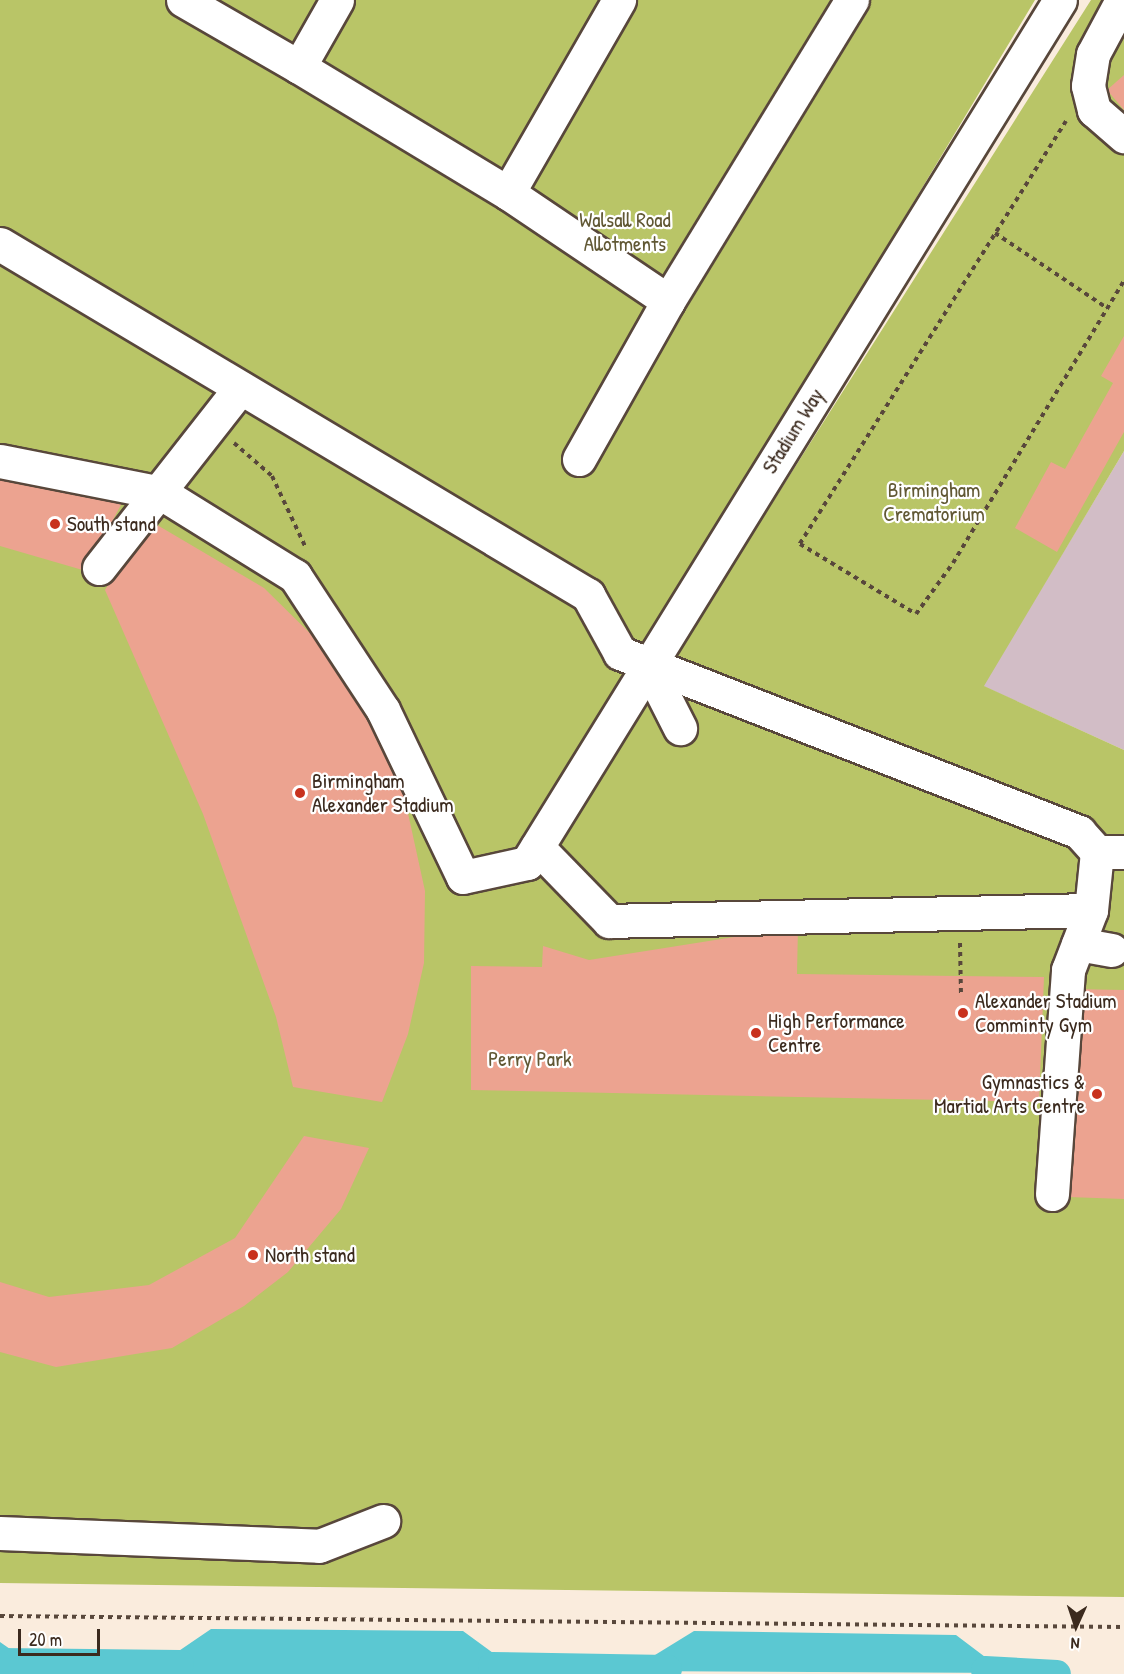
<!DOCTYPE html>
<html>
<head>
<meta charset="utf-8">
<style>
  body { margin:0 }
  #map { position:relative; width:1124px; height:1674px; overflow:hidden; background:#faecdd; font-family:"Patrick Hand",sans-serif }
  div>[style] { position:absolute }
  .industrial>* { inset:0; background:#d2bdc6 }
  .green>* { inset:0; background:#b9c567 }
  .water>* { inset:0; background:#5bc8d2 }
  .canal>* { height:28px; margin:-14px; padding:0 14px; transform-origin:14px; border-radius:14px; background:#5bc8d2 }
  .building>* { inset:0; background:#eca390 }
  .path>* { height:4px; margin-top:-2px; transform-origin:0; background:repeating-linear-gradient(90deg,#58473b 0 4.5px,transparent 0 9px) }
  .roads { filter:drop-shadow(2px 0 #58473b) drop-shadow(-2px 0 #58473b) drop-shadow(0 2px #58473b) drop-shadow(0 -2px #58473b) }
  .minor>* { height:33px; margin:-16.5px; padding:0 16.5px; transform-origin:16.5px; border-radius:16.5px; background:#fff }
  .dots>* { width:16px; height:16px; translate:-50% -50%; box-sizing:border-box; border:3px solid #fff; border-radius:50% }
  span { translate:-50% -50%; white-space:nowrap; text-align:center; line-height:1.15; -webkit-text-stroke:4.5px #fff; paint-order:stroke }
  .park-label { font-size:21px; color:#615834 }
  .street-label { font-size:21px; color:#3b2a1e }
  .poi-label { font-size:21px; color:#3b2a1e }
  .left { translate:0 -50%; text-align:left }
  .right { translate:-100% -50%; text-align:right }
  .north { position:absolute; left:1046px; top:1596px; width:60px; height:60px; -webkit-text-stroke:4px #fff; paint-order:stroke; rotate:183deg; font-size:16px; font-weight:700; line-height:24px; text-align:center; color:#3b2a1e }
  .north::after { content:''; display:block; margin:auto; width:21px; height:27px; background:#3b2a1e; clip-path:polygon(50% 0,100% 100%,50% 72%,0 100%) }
  .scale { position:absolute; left:18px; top:1629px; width:82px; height:27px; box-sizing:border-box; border:3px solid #3b2a1e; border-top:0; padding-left:8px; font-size:18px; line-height:21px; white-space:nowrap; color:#3b2a1e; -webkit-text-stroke:4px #fff; paint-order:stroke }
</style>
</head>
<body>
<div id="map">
  <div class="industrial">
    <i style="clip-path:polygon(1124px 451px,1124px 750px,983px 686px)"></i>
  </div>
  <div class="green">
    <i style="clip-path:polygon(0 0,1035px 0,701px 556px,731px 568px,1091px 0,1124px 0,1124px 451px,984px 686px,1124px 750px,1124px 1597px,0 1583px)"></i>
  </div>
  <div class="water">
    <i style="clip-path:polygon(211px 1629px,463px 1631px,504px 1661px,530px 1668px,503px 1674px,165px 1674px,143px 1666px,167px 1659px)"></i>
    <i style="clip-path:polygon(694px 1631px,956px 1635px,997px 1666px,1022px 1673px,629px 1671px)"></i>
    <i style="clip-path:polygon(0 1642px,20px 1656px,44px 1665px,0 1674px)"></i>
  </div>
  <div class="canal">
    <i style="left:0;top:1662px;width:180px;rotate:0.6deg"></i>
    <i style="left:492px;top:1666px;width:176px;rotate:1deg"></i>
    <i style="left:985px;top:1670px;width:72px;rotate:3.2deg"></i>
  </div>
  <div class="building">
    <i style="clip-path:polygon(1124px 75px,1124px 110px,1107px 90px)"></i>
    <i style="clip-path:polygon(1124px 336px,1124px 432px,1057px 552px,1015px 528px,1051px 462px,1065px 469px,1113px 383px,1101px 376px)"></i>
    <i style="clip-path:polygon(0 476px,123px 501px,86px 571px,0 546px)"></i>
    <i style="clip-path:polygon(147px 519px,264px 588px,325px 648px,369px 710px,399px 772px,425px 891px,424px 963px,408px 1034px,382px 1102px,293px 1087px,276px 1017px,203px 814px,105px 590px)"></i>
    <i style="clip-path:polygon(798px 927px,797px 974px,1044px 977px,1039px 1102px,471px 1090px,471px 966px,542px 967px,543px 946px,589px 960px)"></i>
    <i style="clip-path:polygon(1073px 989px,1124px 990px,1124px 1199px,1068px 1197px)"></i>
    <i style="clip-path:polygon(304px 1136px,369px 1148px,341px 1209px,288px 1272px,244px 1306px,172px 1348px,56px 1367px,0 1352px,0 1282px,49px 1297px,149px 1285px,235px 1238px)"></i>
  </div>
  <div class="path">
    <i style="left:1066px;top:121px;width:500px;rotate:122.2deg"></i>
    <i style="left:800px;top:544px;width:135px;rotate:31.1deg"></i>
    <i style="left:916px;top:614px;width:63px;rotate:-54deg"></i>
    <i style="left:953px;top:563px;width:330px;rotate:-58.8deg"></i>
    <i style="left:995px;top:233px;width:135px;rotate:33.8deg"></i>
    <i style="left:234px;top:443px;width:50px;rotate:41deg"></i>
    <i style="left:272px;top:476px;width:77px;rotate:64.8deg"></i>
    <i style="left:960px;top:943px;width:53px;rotate:88.9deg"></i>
    <i style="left:0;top:1616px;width:1124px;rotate:0.56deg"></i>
  </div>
  <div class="roads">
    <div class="minor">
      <i style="left:183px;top:0;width:134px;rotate:30deg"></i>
      <i style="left:337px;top:0;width:77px;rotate:119.6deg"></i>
      <i style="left:299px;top:67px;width:244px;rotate:31.1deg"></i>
      <i style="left:508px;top:193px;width:193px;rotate:34deg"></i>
      <i style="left:668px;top:301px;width:353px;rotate:-58.6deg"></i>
      <i style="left:1122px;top:0;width:61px;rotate:118.2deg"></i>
      <i style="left:1093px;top:54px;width:32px;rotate:99deg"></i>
      <i style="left:1088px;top:86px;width:25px;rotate:76deg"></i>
      <i style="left:1094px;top:110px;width:40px;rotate:41deg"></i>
      <i style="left:508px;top:193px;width:223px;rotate:-60.1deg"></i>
      <i style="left:0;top:244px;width:685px;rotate:30.83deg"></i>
      <i style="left:588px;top:595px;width:66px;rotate:61.1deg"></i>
      <i style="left:620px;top:653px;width:493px;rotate:21.3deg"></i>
      <i style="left:1079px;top:832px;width:27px;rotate:48deg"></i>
      <i style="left:1097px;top:852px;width:58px;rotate:95.9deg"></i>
      <i style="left:1091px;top:910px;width:482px;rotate:178.7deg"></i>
      <i style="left:609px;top:921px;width:103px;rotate:-134.2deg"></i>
      <i style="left:579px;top:459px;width:181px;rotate:-60.6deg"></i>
      <i style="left:0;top:461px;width:164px;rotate:11.2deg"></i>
      <i style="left:161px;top:493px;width:158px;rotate:31.8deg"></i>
      <i style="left:295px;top:576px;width:160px;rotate:56.7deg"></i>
      <i style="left:383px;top:710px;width:185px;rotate:64.4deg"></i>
      <i style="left:463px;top:877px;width:66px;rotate:-12.3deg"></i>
      <i style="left:527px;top:863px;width:1014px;rotate:-58.3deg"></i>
      <i style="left:99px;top:568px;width:229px;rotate:-51.9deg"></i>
      <i style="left:648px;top:665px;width:71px;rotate:63.1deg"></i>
      <i style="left:1097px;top:852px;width:27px"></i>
      <i style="left:1078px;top:944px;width:34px;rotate:10deg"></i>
      <i style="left:1052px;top:1194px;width:225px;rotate:-85.9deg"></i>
      <i style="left:1068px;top:970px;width:64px;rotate:-69deg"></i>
      <i style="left:0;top:1533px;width:319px;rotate:2.3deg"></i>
      <i style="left:319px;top:1546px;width:69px;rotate:-21.3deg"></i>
    </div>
  </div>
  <div class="dots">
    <i style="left:55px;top:524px;background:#c8321e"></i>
    <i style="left:300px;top:793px;background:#c8321e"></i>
    <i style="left:963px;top:1013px;background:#c8321e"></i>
    <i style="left:756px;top:1033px;background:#c8321e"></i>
    <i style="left:1097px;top:1094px;background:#c8321e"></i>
    <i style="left:253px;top:1255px;background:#c8321e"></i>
  </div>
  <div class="park-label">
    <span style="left:625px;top:232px">Walsall Road<br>Allotments</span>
    <span style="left:934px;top:502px">Birmingham<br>Crematorium</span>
    <span style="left:530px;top:1059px">Perry Park</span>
  </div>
  <div class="street-label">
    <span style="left:793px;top:431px;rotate:-58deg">Stadium Way</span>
  </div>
  <div class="poi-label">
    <span class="left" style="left:67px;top:524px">South stand</span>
    <span class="left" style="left:312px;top:793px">Birmingham<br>Alexander Stadium</span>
    <span class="left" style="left:975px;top:1013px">Alexander Stadium<br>Comminty Gym</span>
    <span class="left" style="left:768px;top:1033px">High Performance<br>Centre</span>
    <span class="right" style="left:1085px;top:1094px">Gymnastics &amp;<br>Martial Arts Centre</span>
    <span class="left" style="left:265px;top:1255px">North stand</span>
  </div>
  <div class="north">N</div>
  <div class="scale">20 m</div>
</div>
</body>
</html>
